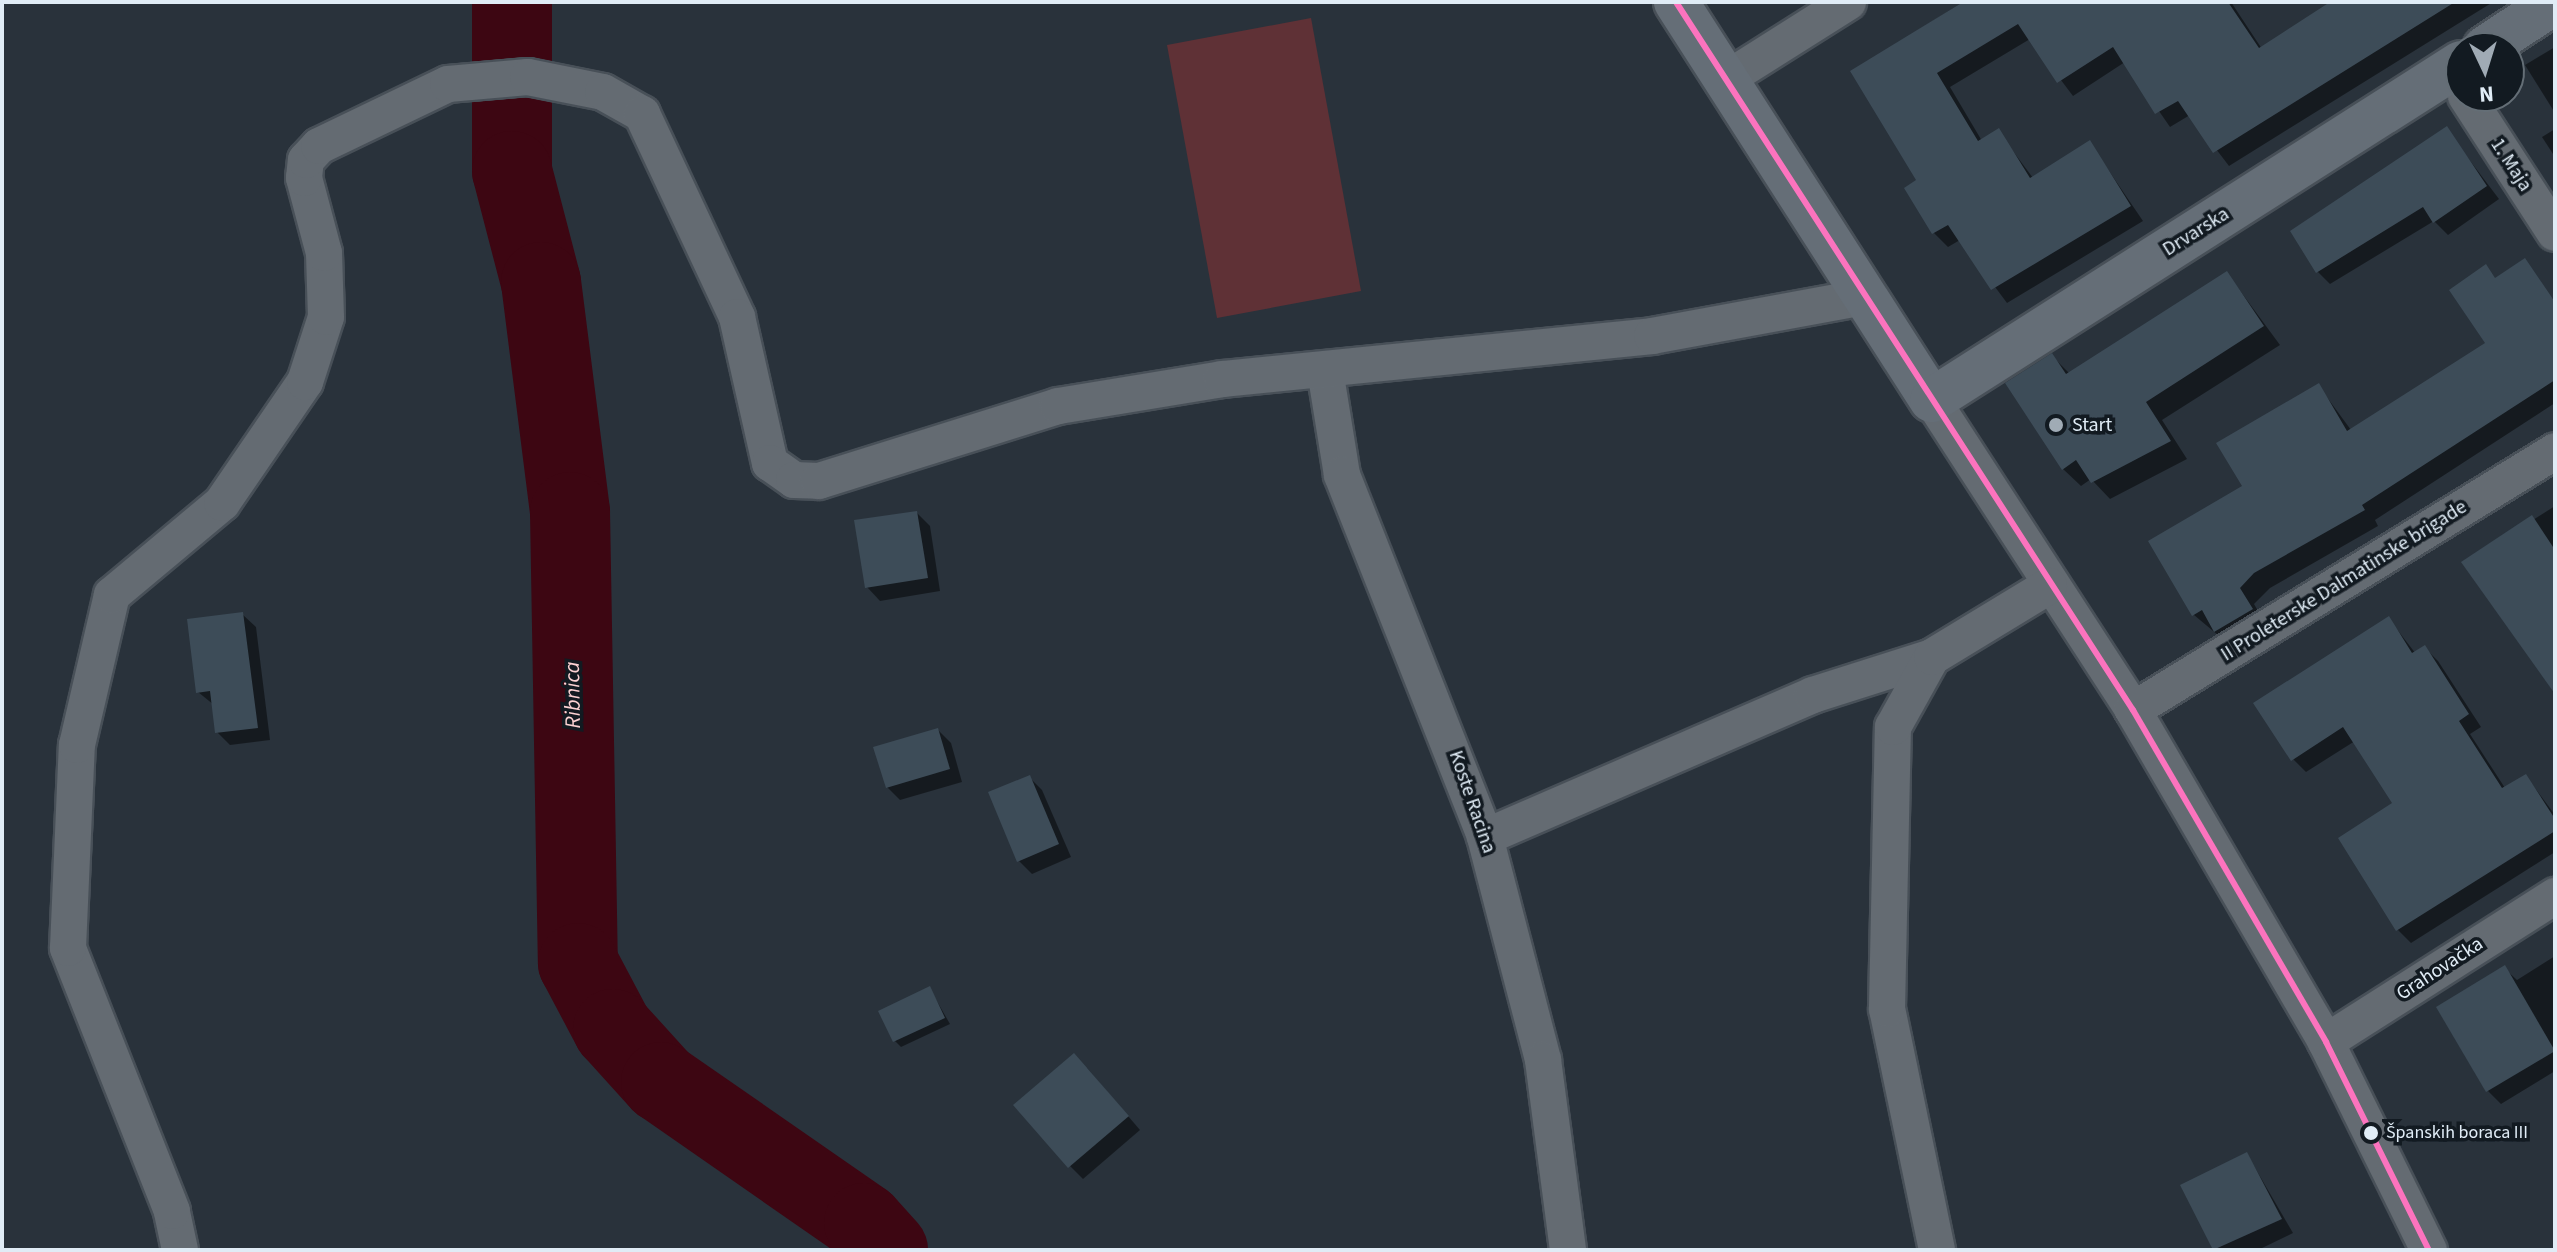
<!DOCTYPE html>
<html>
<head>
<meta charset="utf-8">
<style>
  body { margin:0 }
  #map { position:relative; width:2557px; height:1252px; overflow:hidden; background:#29323b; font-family:"Source Sans 3",sans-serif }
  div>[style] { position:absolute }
  .green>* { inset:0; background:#5f3136 }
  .shadow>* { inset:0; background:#0007 }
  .river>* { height:80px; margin:-40px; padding:0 40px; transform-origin:40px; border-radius:40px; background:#3d0612 }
  .building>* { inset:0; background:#3d4c58 }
  .roads { filter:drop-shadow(2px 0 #485058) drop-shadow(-2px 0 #485058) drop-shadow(0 2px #485058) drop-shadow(0 -2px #485058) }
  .minor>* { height:36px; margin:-18px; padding:0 18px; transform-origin:18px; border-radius:18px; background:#646b72 }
  .secondary>* { height:44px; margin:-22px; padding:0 22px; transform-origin:22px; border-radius:22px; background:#656e77 }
  .bus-1>* { height:6px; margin:-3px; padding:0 3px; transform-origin:3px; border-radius:3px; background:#fc73be }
  .dots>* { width:22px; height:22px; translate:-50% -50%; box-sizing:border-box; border:4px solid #121a21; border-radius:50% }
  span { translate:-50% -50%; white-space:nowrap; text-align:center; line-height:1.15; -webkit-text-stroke:7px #121a21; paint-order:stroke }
  .bus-label { font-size:18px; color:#e0ecf6 }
  .left { translate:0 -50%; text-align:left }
  .street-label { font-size:20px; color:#e0ecf6 }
  .poi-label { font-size:20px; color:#e0ecf6 }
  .water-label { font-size:22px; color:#fdd2d3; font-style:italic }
  .frame { position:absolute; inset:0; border:4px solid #e0ecf6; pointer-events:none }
  .north { position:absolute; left:2445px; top:32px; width:80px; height:80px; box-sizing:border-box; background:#121a21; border:2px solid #646e76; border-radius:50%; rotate:176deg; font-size:22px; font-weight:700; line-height:32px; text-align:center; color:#e0ecf6 }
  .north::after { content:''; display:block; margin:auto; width:28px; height:36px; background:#a0abb5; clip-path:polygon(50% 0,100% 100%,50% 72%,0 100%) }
</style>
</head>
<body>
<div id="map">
  <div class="green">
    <i style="clip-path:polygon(1311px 18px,1361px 291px,1217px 318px,1167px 45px)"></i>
  </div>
  <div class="shadow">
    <i style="clip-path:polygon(1963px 2px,2231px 2px,2262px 49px,2333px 2px,2493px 2px,2229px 166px,2190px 115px,2170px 127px,2125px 62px,2073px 96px,2030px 39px,1950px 87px,1982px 141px,1998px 131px,2033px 178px,2090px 143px,2143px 221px,2007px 303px,1960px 240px,1948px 247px,1934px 233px,1906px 188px,1919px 180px,1853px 71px)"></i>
    <i style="clip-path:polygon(2555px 47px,2555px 113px,2525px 65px)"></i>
    <i style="clip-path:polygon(2446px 129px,2499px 199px,2448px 235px,2434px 221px,2330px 284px,2317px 271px)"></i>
    <i style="clip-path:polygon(2555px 129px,2555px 157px,2542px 137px)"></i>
    <i style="clip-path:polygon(2227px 273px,2280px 345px,2162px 420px,2187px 459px,2110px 499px,2091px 479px,2081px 486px,2063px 469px,2052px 356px,2070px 374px)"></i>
    <i style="clip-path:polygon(2546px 292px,2555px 301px,2555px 403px,2375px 520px,2378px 526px,2270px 588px,2254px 604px,2266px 625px,2231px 646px,2194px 615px,2150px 542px,2244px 486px,2318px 385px,2351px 430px,2488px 344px)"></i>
    <i style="clip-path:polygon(2555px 506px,2555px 678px,2464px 563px)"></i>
    <i style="clip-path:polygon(917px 513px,930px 526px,940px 591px,880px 601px,867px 587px)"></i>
    <i style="clip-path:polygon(242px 614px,256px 627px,270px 740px,230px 745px,217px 732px,214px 705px,198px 692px)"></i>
    <i style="clip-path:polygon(2389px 619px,2416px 654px,2425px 648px,2438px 661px,2481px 727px,2470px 734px,2505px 788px,2526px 776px,2555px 815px,2555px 852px,2411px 943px,2398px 930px,2395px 804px,2355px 741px,2306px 772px,2293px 759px)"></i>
    <i style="clip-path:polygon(938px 730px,951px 743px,962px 782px,900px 800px,887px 787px)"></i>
    <i style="clip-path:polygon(1029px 777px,1042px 790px,1071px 857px,1032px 874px,1019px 861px)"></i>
    <i style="clip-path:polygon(2555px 956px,2555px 1071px,2501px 1104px,2488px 1091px,2504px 968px,2517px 980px)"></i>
    <i style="clip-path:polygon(930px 989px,950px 1024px,901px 1047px,895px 1041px)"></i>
    <i style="clip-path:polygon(1087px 1068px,1140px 1130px,1083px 1179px,1070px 1166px)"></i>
    <i style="clip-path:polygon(2247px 1154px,2293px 1233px,2258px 1250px,2215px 1250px,2183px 1186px)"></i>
  </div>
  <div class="river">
    <i style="left:512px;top:2px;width:169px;rotate:90deg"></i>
    <i style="left:512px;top:171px;width:115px;rotate:75.4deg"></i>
    <i style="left:541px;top:282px;width:232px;rotate:82.8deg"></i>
    <i style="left:570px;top:512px;width:451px;rotate:89deg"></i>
    <i style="left:578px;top:963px;width:75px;rotate:62.1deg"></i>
    <i style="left:613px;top:1029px;width:72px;rotate:47.8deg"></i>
    <i style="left:661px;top:1082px;width:247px;rotate:34.8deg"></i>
    <i style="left:864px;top:1223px;width:36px;rotate:48deg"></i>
  </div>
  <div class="building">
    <i style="clip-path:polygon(1963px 2px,2228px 2px,2259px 48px,2330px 2px,2455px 2px,2213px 153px,2178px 101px,2155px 114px,2113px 47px,2057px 83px,2018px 24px,1937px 73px,1978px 141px,1999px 128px,2030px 178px,2090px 140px,2131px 206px,1991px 290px,1948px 225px,1932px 234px,1904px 188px,1916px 180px,1850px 71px)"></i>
    <i style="clip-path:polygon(2447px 126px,2487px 186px,2433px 223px,2423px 207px,2316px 273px,2290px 231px)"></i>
    <i style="clip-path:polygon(2525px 258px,2555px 302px,2555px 380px,2362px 505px,2365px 510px,2254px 573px,2240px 588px,2253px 609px,2214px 632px,2202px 610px,2192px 616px,2148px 541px,2242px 486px,2216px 443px,2319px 383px,2347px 431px,2485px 343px,2449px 290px,2486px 264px,2495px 278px)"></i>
    <i style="clip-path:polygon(2227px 271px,2264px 326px,2146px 402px,2171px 441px,2091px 483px,2076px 460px,2062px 470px,2005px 383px,2052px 353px,2066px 374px)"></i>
    <i style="clip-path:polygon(917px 511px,928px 578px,865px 588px,854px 520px)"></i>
    <i style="clip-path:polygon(2532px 515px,2555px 550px,2555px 694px,2461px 562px)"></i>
    <i style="clip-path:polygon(243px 612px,258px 728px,215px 733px,210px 691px,196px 693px,187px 619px)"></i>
    <i style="clip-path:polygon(2389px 616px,2412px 653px,2425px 645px,2469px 714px,2459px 721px,2502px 788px,2526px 774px,2555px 819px,2555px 831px,2396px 931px,2338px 838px,2392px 803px,2343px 727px,2291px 761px,2253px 703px)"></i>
    <i style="clip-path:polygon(938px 728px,950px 769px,886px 788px,873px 747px)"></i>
    <i style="clip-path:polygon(1030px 775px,1059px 844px,1017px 862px,988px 792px)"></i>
    <i style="clip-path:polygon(2505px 965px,2555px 1051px,2486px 1092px,2436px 1007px)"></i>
    <i style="clip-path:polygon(930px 986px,945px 1018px,893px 1042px,878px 1011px)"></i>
    <i style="clip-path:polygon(1074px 1053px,1129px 1116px,1068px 1168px,1013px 1105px)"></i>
    <i style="clip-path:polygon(2247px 1152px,2282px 1219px,2213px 1250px,2180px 1185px)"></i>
  </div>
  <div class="roads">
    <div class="minor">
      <i style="left:1728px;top:78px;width:142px;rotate:-32.3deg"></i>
      <i style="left:2466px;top:96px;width:163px;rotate:57deg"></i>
      <i style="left:1325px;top:370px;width:106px;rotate:80.8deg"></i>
      <i style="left:1342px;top:475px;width:389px;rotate:68.4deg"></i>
      <i style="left:1485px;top:837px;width:230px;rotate:75.4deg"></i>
      <i style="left:1543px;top:1060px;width:192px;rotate:82.5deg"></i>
      <i style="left:1932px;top:400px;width:369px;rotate:57deg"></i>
      <i style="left:2133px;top:710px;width:384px;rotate:59.8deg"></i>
      <i style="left:2326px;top:1042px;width:232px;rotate:63.7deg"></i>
      <i style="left:2133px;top:710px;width:495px;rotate:-31.5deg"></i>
      <i style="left:1485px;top:837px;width:357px;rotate:-23.4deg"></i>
      <i style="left:1813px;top:695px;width:125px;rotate:-17.7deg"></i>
      <i style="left:2326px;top:1042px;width:272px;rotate:-32.5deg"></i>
      <i style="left:180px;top:1250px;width:40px;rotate:-102deg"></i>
      <i style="left:172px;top:1211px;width:283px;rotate:-111.6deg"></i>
      <i style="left:68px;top:948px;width:203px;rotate:-87.5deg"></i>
      <i style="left:77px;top:745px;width:154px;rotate:-76.9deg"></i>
      <i style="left:112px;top:595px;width:143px;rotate:-39.9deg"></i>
      <i style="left:222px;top:503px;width:147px;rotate:-55.6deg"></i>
      <i style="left:305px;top:382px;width:68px;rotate:-72.1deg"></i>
      <i style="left:326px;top:317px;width:64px;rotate:-91.8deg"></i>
      <i style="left:324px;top:253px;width:78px;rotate:-104.9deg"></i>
      <i style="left:304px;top:178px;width:18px;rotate:-84deg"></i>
      <i style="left:306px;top:160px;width:19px;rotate:-47deg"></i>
      <i style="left:319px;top:146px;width:143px;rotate:-25.7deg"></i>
      <i style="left:448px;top:84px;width:80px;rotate:-5deg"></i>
      <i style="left:528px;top:77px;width:76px;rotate:11.3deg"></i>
      <i style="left:603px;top:92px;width:45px;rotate:29.4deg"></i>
      <i style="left:642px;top:114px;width:224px;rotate:64.9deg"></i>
      <i style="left:737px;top:317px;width:150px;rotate:77.3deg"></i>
      <i style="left:770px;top:463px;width:29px;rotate:35deg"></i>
      <i style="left:794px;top:480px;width:25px;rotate:2deg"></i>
      <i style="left:819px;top:481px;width:250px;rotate:-17.4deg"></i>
      <i style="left:1058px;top:406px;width:166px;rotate:-9.3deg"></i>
      <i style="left:1222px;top:379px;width:432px;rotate:-5.7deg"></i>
      <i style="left:1652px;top:336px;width:217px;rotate:-10.4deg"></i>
      <i style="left:1937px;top:1250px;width:246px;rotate:-101.7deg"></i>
      <i style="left:1887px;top:1009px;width:282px;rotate:-88.8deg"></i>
      <i style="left:1893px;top:727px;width:80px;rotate:-60.9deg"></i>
      <i style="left:1932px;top:657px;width:137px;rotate:-31.3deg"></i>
    </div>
    <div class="secondary">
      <i style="left:1676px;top:2px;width:473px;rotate:57.3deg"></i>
      <i style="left:1932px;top:400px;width:627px;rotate:-32.5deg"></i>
      <i style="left:2485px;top:48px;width:84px;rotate:-33.3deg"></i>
    </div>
  </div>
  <div class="bus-1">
    <i style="left:1676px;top:2px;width:843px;rotate:57.16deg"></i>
    <i style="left:2133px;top:710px;width:384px;rotate:59.8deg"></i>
    <i style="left:2326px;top:1042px;width:232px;rotate:63.7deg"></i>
  </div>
  <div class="dots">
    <i style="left:2056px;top:425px;background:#a0abb5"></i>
    <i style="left:2371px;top:1133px;background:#e0ecf6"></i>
  </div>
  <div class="bus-label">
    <span class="left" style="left:2386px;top:1133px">Španskih boraca III</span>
  </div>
  <div class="street-label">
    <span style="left:2511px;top:165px;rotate:57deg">1. Maja</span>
    <span style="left:2196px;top:232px;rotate:-32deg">Drvarska</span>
    <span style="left:2344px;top:581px;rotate:-32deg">II Proleterske Dalmatinske brigade</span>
    <span style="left:1472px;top:802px;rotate:71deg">Koste Racina</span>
    <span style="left:2440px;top:969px;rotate:-33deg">Grahovačka</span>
  </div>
  <div class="poi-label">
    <span class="left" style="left:2072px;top:425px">Start</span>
  </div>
  <div class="water-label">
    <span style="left:573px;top:695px;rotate:-91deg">Ribnica</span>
  </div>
  <div class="frame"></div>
  <div class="north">N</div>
</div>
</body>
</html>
